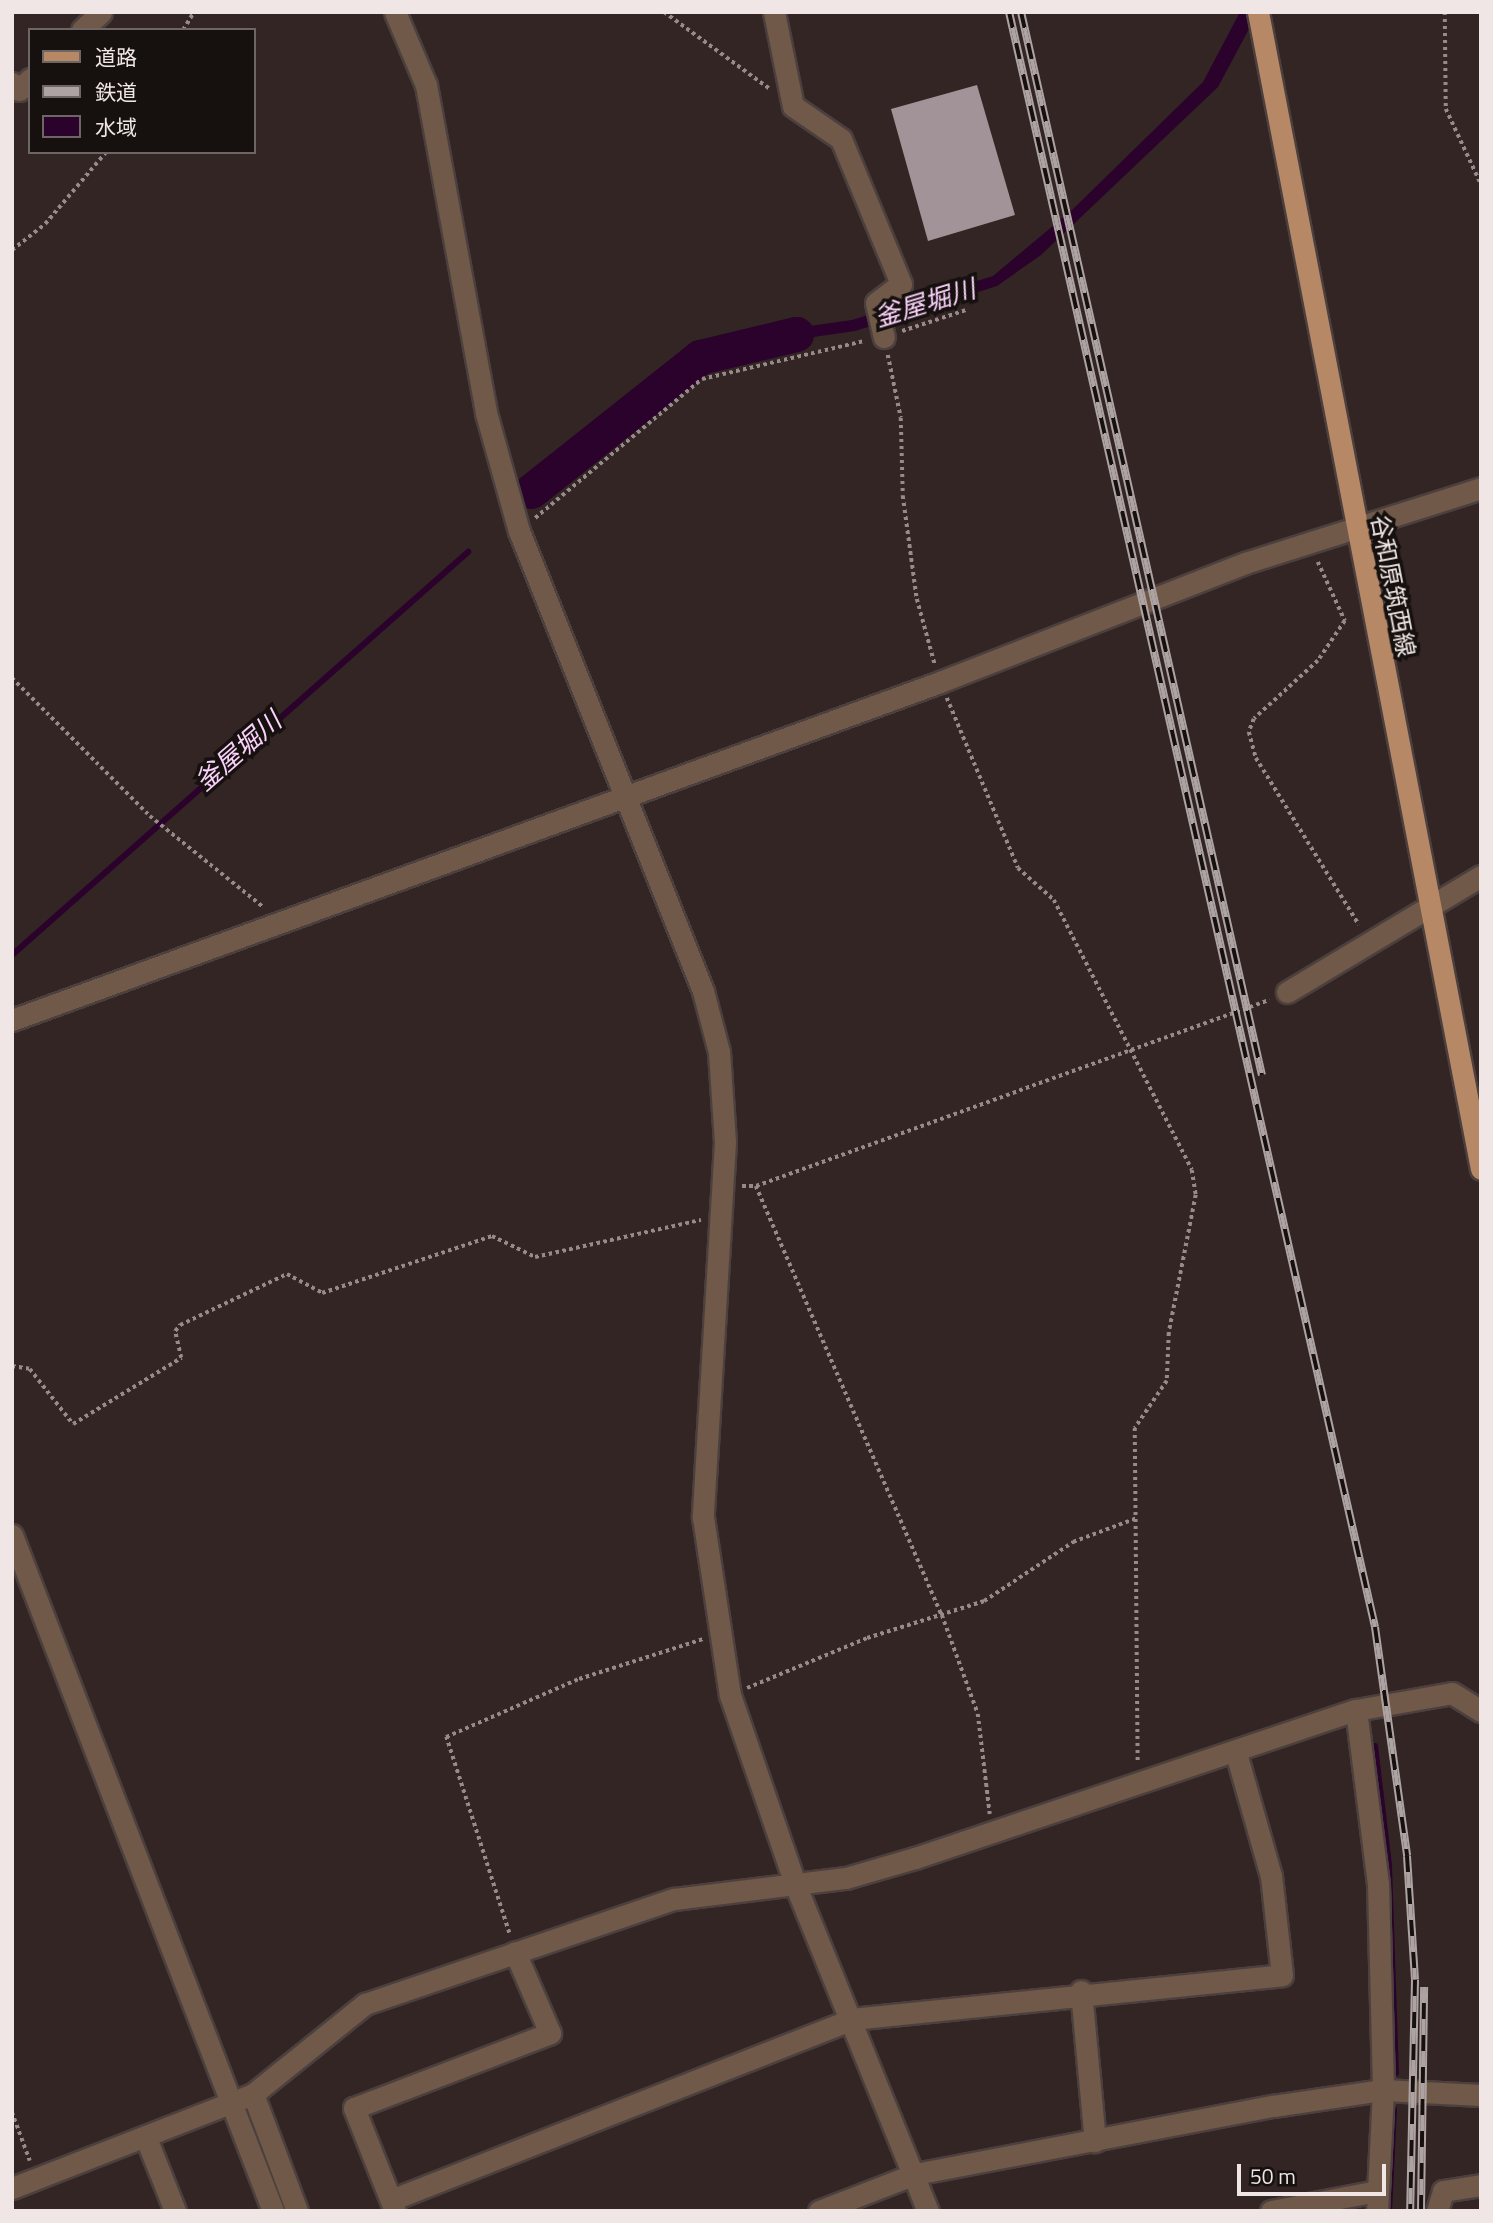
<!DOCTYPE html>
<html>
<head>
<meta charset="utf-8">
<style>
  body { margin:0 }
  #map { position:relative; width:1493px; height:2223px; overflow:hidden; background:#322524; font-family:"Titillium Web","Noto Sans JP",sans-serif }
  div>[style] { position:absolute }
  .water>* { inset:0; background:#2a022c }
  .stream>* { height:6px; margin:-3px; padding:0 3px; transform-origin:3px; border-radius:3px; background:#2a022c }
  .river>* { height:35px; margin:-17.5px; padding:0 17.5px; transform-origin:17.5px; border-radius:17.5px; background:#2a022c }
  .building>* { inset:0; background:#a19397 }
  .path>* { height:3.5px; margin-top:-1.75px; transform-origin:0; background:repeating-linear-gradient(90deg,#968b8a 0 3.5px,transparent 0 7px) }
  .roads { filter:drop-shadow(2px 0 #4c403f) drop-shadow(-2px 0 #4c403f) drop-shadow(0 2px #4c403f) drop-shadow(0 -2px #4c403f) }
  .minor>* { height:21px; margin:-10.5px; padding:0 10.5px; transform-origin:10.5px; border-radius:10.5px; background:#705948 }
  .major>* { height:21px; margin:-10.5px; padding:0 10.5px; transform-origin:10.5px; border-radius:10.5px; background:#b78865 }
  .rail>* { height:8px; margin-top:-4px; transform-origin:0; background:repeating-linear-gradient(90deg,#16100f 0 16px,#ada3a2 0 32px); box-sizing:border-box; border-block:2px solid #ada3a2 }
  span { translate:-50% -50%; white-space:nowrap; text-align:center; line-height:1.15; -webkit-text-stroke:7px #16100f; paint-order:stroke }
  .street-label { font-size:24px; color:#efe6e5 }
  .water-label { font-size:26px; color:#fbd2fb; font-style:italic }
  .frame { position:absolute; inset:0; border:14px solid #efe6e5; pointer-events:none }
  .legend { position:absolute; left:28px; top:28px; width:228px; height:126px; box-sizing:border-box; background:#16100f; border:2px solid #6d6665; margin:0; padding:9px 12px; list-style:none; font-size:21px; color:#efe6e5 }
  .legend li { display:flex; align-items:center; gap:14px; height:35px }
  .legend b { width:35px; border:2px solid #6d6665 }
  .scale { position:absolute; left:1237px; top:2164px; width:149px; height:32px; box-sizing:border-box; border:4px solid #efe6e5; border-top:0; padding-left:9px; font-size:21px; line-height:24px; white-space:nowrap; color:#efe6e5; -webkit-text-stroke:5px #16100f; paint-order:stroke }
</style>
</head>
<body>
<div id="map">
  <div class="water">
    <i style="clip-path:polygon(1240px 12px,1258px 12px,1218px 87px,1041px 255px,997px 286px,855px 331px,751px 346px,747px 335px,852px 320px,993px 276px,1072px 210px,1203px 82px)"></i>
  </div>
  <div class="stream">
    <i style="left:12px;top:955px;width:609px;rotate:-41.47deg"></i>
    <i style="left:1375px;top:1746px;width:121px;rotate:83.3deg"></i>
    <i style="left:1389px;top:1866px;width:207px;rotate:88.1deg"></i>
    <i style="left:1389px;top:2211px;width:102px;rotate:-87.2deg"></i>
  </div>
  <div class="river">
    <i style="left:531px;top:491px;width:216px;rotate:-38.4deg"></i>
    <i style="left:700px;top:357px;width:99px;rotate:-13.5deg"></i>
  </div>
  <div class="building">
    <i style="clip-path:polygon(977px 85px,1015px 215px,928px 241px,891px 109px)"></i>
  </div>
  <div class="path">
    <i style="left:664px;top:12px;width:131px;rotate:36deg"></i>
    <i style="left:1445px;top:12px;width:97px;rotate:89.4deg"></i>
    <i style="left:1446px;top:109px;width:83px;rotate:65deg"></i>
    <i style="left:183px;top:30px;width:21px;rotate:-59deg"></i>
    <i style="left:12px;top:250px;width:42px;rotate:-38.2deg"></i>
    <i style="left:45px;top:224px;width:94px;rotate:-49.7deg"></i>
    <i style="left:902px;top:331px;width:67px;rotate:-18.2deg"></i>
    <i style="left:888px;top:355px;width:64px;rotate:78.3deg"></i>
    <i style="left:901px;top:418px;width:78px;rotate:88.5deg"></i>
    <i style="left:903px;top:496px;width:104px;rotate:82.3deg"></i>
    <i style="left:917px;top:599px;width:68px;rotate:74.7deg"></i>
    <i style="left:535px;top:518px;width:217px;rotate:-39.8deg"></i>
    <i style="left:702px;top:379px;width:166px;rotate:-13.2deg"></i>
    <i style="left:1318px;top:562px;width:65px;rotate:65.4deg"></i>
    <i style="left:1345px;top:621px;width:48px;rotate:124deg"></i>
    <i style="left:1318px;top:661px;width:86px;rotate:137.8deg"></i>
    <i style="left:1254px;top:719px;width:14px;rotate:111deg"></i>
    <i style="left:1249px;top:732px;width:27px;rotate:75deg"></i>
    <i style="left:1256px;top:758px;width:196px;rotate:58.3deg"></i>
    <i style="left:12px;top:678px;width:195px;rotate:45deg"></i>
    <i style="left:150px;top:816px;width:145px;rotate:38.8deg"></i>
    <i style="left:947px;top:698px;width:184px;rotate:67.3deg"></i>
    <i style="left:1018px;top:868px;width:48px;rotate:41.6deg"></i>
    <i style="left:1054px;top:900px;width:303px;rotate:62.9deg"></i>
    <i style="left:1192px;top:1170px;width:25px;rotate:81deg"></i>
    <i style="left:1196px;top:1195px;width:141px;rotate:101.1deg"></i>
    <i style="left:1169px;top:1333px;width:48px;rotate:92.4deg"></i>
    <i style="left:1167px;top:1381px;width:57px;rotate:124.2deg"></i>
    <i style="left:1135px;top:1428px;width:334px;rotate:89.5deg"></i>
    <i style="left:742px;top:1186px;width:14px"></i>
    <i style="left:756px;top:1186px;width:546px;rotate:-19.93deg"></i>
    <i style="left:756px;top:1186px;width:468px;rotate:66.6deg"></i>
    <i style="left:942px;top:1615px;width:105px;rotate:70deg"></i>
    <i style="left:978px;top:1714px;width:101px;rotate:83.2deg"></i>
    <i style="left:12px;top:1366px;width:18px;rotate:9deg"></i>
    <i style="left:30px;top:1369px;width:70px;rotate:52deg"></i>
    <i style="left:73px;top:1424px;width:127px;rotate:-31.4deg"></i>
    <i style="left:181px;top:1358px;width:28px;rotate:-103deg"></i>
    <i style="left:175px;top:1331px;width:8px;rotate:-50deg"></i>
    <i style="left:180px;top:1325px;width:119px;rotate:-25.5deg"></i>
    <i style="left:287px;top:1274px;width:40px;rotate:28deg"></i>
    <i style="left:322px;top:1293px;width:179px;rotate:-18.5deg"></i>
    <i style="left:492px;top:1236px;width:48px;rotate:26deg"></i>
    <i style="left:535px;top:1257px;width:170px;rotate:-12.6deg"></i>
    <i style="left:747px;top:1688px;width:130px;rotate:-22.6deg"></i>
    <i style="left:867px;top:1638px;width:123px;rotate:-17.5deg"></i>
    <i style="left:984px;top:1601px;width:107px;rotate:-33.5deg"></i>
    <i style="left:1073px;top:1542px;width:68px;rotate:-20.6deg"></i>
    <i style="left:509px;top:1933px;width:206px;rotate:-107.8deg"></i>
    <i style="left:446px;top:1737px;width:145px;rotate:-23.6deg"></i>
    <i style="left:579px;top:1679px;width:130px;rotate:-17.9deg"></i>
    <i style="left:12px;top:2112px;width:52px;rotate:69.8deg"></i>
  </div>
  <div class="roads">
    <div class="minor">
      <i style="left:395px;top:12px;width:79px;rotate:67deg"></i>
      <i style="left:426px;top:85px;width:333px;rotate:79.6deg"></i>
      <i style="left:486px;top:413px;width:123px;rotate:74.4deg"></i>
      <i style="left:519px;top:531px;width:495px;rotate:68.2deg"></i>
      <i style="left:703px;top:991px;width:63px;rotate:75.3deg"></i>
      <i style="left:719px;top:1052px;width:90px;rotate:86.2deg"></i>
      <i style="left:725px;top:1142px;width:376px;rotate:93.4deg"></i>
      <i style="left:703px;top:1517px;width:180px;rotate:81.4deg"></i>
      <i style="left:730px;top:1695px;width:200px;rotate:71deg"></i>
      <i style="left:795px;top:1884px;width:353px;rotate:67.9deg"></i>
      <i style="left:774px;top:12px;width:96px;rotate:78.6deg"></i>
      <i style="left:793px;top:106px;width:58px;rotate:34.5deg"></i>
      <i style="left:841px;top:139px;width:157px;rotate:67.5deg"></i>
      <i style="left:901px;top:284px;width:31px;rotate:143deg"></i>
      <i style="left:876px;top:303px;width:35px;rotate:77deg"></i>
      <i style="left:82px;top:30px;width:26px;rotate:-43deg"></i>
      <i style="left:12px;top:83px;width:10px;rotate:45deg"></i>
      <i style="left:19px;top:90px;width:16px;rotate:-45deg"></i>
      <i style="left:1287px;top:992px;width:226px;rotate:-30.9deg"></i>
      <i style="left:12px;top:1020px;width:988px;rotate:-20.01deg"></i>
      <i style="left:940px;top:682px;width:327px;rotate:-21.3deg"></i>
      <i style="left:1245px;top:563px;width:248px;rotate:-17.6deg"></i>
      <i style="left:12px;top:1535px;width:725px;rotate:68.89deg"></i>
      <i style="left:1356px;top:1710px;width:97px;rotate:-10deg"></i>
      <i style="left:1452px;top:1693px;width:34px;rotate:32deg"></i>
      <i style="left:1081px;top:1991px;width:151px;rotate:84.7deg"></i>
      <i style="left:253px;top:2094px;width:125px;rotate:69.4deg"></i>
      <i style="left:146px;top:2138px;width:79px;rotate:68.3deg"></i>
      <i style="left:12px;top:2188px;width:259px;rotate:-21.3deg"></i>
      <i style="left:253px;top:2094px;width:144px;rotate:-38.8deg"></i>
      <i style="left:365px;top:2004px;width:326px;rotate:-18.8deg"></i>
      <i style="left:674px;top:1899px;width:173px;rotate:-7deg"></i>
      <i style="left:846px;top:1878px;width:72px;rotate:-16.2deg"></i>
      <i style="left:915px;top:1858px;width:465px;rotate:-18.6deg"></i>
      <i style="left:1356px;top:1710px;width:174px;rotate:82.8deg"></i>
      <i style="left:1378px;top:1883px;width:207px;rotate:88.6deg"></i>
      <i style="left:1383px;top:2090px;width:121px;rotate:92.8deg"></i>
      <i style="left:391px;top:2200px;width:495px;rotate:-21.4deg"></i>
      <i style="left:852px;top:2019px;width:432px;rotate:-5.8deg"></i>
      <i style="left:1282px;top:1975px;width:100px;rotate:-96.3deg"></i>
      <i style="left:1271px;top:1876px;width:128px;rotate:-105.9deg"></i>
      <i style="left:395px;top:2211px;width:111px;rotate:-111.7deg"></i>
      <i style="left:354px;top:2108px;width:210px;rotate:-20.9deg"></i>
      <i style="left:550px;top:2033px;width:88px;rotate:-113.4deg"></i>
      <i style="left:819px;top:2211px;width:103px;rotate:-21.1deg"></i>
      <i style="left:915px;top:2174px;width:364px;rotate:-10.8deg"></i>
      <i style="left:1273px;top:2106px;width:111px;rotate:-8.3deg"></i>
      <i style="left:1383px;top:2090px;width:98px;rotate:2.9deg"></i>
      <i style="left:1271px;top:2211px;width:108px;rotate:-10.7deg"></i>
      <i style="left:1437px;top:2211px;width:21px;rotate:-73deg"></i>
      <i style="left:1443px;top:2191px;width:38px;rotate:-9deg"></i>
    </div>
    <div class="major">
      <i style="left:1258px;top:12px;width:1178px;rotate:79.09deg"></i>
    </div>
  </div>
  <div class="rail">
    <i style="left:1009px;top:12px;width:1656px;rotate:77.23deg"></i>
    <i style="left:1375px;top:1627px;width:231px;rotate:82deg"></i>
    <i style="left:1407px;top:1856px;width:124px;rotate:86.3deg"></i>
    <i style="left:1415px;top:1980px;width:231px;rotate:91.2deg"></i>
    <i style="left:1021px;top:12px;width:1090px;rotate:77.23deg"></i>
    <i style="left:1421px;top:2211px;width:224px;rotate:-89.2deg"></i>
  </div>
  <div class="street-label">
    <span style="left:1393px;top:586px;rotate:79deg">谷和原筑西線</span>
  </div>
  <div class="water-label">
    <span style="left:925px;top:303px;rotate:-17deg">釜屋堀川</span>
    <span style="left:238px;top:751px;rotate:-41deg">釜屋堀川</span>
  </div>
  <div class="frame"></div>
  <ul class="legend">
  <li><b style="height:9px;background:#b78865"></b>道路</li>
  <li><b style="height:9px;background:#ada3a2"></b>鉄道</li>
  <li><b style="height:19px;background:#2a022c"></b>水域</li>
  </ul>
  <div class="scale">50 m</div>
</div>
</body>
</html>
